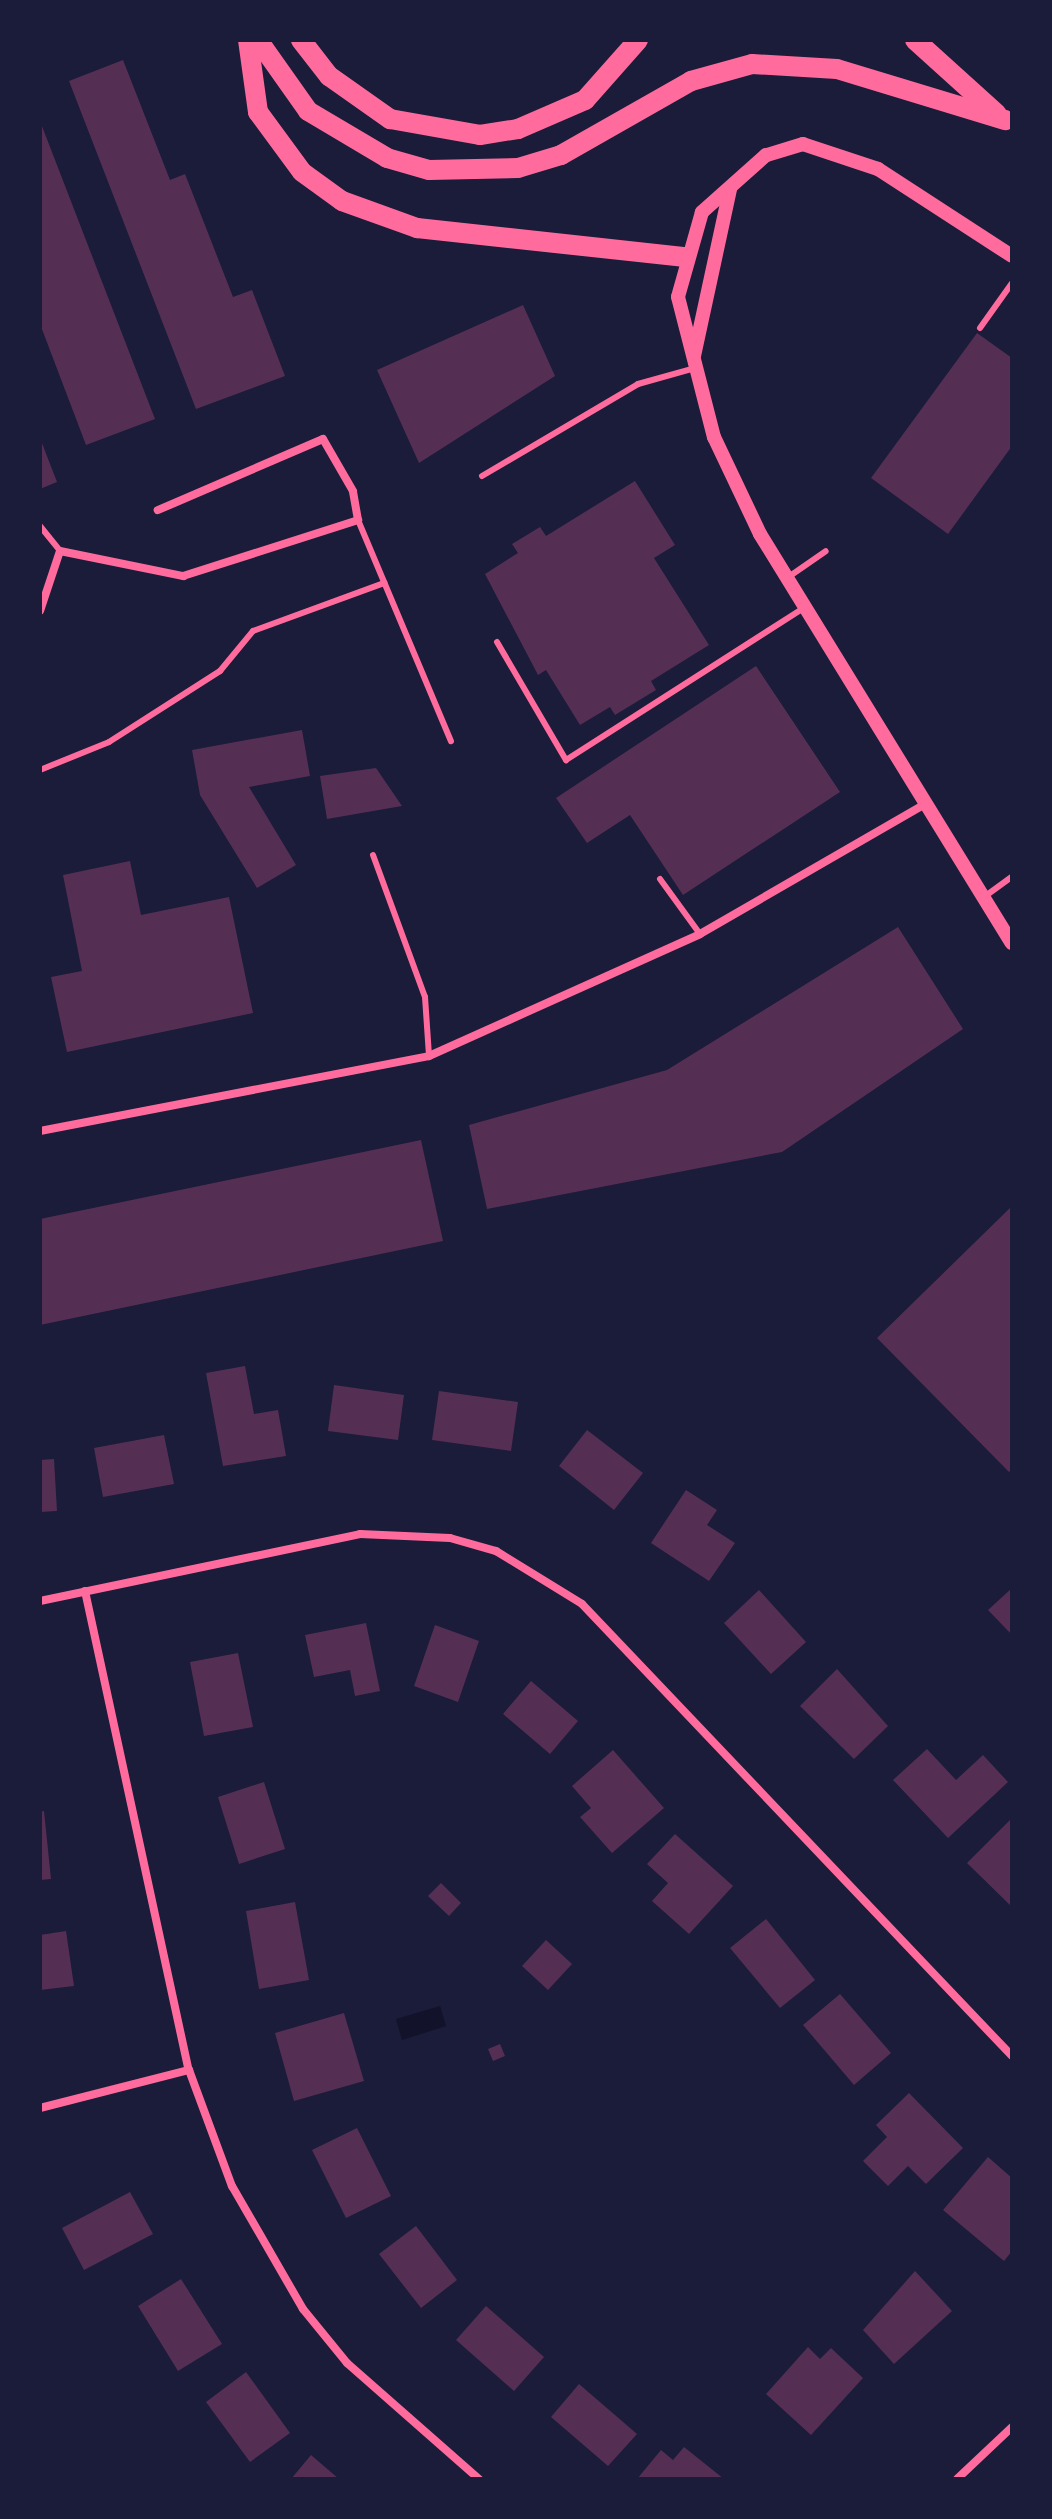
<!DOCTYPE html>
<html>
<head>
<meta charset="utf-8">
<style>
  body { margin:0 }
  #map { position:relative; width:1052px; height:2519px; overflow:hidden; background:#1b1b3a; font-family:Helvetica,sans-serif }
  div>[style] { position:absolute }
  .water>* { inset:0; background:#12122b }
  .building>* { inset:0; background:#542f53 }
  .service>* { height:6px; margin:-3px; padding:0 3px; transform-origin:3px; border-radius:3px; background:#ff6b9d }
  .minor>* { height:8px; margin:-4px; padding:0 4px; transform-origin:4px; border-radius:4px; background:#ff6b9d }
  .tertiary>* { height:14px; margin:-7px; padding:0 7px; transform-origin:7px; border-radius:7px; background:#ff6b9d }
  .primary>* { height:20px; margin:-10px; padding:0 10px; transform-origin:10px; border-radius:10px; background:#ff6b9d }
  span { translate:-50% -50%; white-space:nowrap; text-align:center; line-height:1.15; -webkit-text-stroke:7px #1b1b3a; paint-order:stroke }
  .frame { position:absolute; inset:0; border:42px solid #1b1b3a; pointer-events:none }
</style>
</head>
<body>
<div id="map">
  <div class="water">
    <i style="clip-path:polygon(440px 2006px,446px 2026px,402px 2040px,396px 2019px)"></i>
  </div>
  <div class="building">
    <i style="clip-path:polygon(123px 60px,170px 180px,185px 174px,233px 297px,252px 290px,285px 376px,196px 409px,69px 81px)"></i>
    <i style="clip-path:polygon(40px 121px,155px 419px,86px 445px,40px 324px)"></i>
    <i style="clip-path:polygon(523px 305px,555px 376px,419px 463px,377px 370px)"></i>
    <i style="clip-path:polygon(977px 333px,1012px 358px,1012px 446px,948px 534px,871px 478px)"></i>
    <i style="clip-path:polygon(40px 438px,57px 482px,40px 489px)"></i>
    <i style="clip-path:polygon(635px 481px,675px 545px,654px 558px,709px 645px,651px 681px,656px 690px,615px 715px,610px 707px,580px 725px,546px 670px,538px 675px,485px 574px,518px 553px,512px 544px,540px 527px,546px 536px)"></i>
    <i style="clip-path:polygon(756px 666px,840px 792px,683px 895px,630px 815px,587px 843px,556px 798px)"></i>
    <i style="clip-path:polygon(302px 730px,310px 776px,249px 787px,296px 865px,257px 888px,200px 795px,192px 750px)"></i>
    <i style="clip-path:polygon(376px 768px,402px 806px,327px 819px,320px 776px)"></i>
    <i style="clip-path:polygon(130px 861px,141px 915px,229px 897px,253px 1013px,67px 1052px,51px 977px,82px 971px,63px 875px)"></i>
    <i style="clip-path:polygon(898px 927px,963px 1029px,782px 1152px,487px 1209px,469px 1125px,667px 1070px)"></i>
    <i style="clip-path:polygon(421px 1140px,443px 1241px,40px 1325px,40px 1219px)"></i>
    <i style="clip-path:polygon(1012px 1206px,1012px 1469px,1009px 1472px,877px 1338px)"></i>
    <i style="clip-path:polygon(245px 1366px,254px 1414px,278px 1410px,286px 1456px,223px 1466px,206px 1373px)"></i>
    <i style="clip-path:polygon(334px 1385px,404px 1395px,398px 1440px,328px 1431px)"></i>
    <i style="clip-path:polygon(439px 1391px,518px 1402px,511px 1451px,432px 1440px)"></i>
    <i style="clip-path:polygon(587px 1430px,643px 1473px,614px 1510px,559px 1466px)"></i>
    <i style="clip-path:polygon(164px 1435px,174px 1484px,103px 1497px,94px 1448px)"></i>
    <i style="clip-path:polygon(54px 1459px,57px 1511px,40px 1512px,40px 1460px)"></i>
    <i style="clip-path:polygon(686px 1490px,717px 1510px,707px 1525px,735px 1543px,709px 1581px,651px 1543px)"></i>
    <i style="clip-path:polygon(1012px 1588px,1012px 1635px,988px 1610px)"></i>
    <i style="clip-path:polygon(759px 1590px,806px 1642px,771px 1674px,724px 1623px)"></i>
    <i style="clip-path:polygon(366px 1623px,380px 1691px,355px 1696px,350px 1670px,314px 1677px,305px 1635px)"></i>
    <i style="clip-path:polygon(435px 1625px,479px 1641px,458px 1702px,414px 1686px)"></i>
    <i style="clip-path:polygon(238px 1653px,253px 1727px,204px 1736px,190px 1662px)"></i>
    <i style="clip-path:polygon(837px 1669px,888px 1726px,854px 1759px,800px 1706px)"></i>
    <i style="clip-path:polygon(531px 1681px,578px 1721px,550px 1754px,503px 1714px)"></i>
    <i style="clip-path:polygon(927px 1749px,956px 1780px,983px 1755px,1008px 1782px,948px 1838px,893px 1780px)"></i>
    <i style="clip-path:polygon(613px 1750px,664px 1808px,612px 1853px,580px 1817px,591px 1808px,572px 1786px)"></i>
    <i style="clip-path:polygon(264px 1782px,285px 1849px,239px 1864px,218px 1797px)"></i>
    <i style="clip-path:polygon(44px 1811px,51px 1879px,40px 1880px,40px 1812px)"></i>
    <i style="clip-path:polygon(1012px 1818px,1012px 1907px,967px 1863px)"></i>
    <i style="clip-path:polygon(675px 1834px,733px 1886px,689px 1934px,652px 1901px,668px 1883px,647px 1864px)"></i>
    <i style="clip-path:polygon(441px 1883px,461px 1903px,449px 1916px,428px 1896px)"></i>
    <i style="clip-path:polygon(295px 1902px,309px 1980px,259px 1989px,246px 1911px)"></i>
    <i style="clip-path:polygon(766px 1919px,815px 1980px,780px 2008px,730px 1948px)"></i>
    <i style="clip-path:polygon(66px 1931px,74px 1986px,40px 1990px,40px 1935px)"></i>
    <i style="clip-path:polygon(546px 1940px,572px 1964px,548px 1990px,522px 1966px)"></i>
    <i style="clip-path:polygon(840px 1994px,891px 2053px,854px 2085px,803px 2025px)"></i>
    <i style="clip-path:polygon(344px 2013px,364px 2081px,294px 2101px,275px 2033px)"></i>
    <i style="clip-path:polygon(500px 2044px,505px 2056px,493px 2061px,488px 2049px)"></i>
    <i style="clip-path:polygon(909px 2093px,963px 2148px,926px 2184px,908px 2166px,888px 2186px,863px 2161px,887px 2137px,876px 2125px)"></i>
    <i style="clip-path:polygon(357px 2128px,391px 2196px,346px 2218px,312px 2150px)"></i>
    <i style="clip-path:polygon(988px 2157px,1012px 2178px,1012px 2251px,1004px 2261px,943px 2210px)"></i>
    <i style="clip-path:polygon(130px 2192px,153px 2234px,84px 2270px,62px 2228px)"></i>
    <i style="clip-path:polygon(416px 2226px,457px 2280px,421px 2308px,379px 2254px)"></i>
    <i style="clip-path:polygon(915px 2271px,952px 2311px,894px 2364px,863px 2330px)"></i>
    <i style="clip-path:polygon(181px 2279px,222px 2344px,178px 2371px,138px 2306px)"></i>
    <i style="clip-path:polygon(486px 2306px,544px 2357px,514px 2391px,456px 2340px)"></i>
    <i style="clip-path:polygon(808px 2347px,820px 2359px,831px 2348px,863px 2378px,811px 2435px,766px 2394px)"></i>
    <i style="clip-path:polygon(246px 2372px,290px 2433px,250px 2462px,206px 2402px)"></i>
    <i style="clip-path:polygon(579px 2384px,637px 2434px,608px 2466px,551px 2417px)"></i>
    <i style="clip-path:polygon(684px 2447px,724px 2479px,637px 2479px,661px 2450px,673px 2460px)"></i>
    <i style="clip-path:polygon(311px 2455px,339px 2479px,291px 2479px)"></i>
  </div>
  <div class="service">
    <i style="left:980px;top:328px;width:55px;rotate:-54.6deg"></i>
    <i style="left:482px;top:476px;width:181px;rotate:-30.5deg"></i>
    <i style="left:638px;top:384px;width:59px;rotate:-15.7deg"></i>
    <i style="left:358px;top:520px;width:240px;rotate:67.2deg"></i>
    <i style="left:40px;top:526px;width:32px;rotate:51deg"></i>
    <i style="left:787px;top:578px;width:47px;rotate:-34.7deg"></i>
    <i style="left:497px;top:642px;width:137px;rotate:59.7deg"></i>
    <i style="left:566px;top:760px;width:284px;rotate:-32.6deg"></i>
    <i style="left:40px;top:770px;width:74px;rotate:-22.1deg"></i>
    <i style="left:109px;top:742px;width:132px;rotate:-32.6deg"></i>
    <i style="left:220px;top:671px;width:52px;rotate:-50.5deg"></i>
    <i style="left:253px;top:631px;width:140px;rotate:-20.1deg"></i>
    <i style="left:373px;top:855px;width:151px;rotate:69.9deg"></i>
    <i style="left:425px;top:997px;width:59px;rotate:86.1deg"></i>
    <i style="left:660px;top:879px;width:68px;rotate:54deg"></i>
    <i style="left:984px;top:897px;width:34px;rotate:-36deg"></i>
  </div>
  <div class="minor">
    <i style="left:40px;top:611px;width:63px;rotate:-71.6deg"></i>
    <i style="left:60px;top:551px;width:126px;rotate:11.5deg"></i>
    <i style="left:183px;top:576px;width:184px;rotate:-17.7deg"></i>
    <i style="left:358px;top:520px;width:29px;rotate:-100deg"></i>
    <i style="left:353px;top:491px;width:60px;rotate:-120deg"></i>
    <i style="left:323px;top:439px;width:180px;rotate:156.7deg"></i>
    <i style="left:40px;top:1131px;width:396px;rotate:-10.9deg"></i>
    <i style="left:429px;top:1056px;width:297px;rotate:-24.2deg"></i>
    <i style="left:700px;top:934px;width:262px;rotate:-30deg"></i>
    <i style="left:85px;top:1591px;width:490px;rotate:77.8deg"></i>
    <i style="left:189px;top:2070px;width:124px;rotate:69.7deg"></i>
    <i style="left:232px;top:2186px;width:142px;rotate:60deg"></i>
    <i style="left:303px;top:2309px;width:70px;rotate:50.8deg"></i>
    <i style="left:347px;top:2363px;width:176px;rotate:41.3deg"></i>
    <i style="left:40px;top:1601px;width:327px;rotate:-11.8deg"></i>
    <i style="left:360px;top:1534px;width:90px;rotate:2.5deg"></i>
    <i style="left:450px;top:1538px;width:48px;rotate:15.8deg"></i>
    <i style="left:496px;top:1551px;width:101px;rotate:31.6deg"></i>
    <i style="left:582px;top:1604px;width:624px;rotate:46.43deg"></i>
    <i style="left:40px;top:2108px;width:154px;rotate:-14.3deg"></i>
    <i style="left:957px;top:2479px;width:76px;rotate:-43.4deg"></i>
  </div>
  <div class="tertiary">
    <i style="left:1012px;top:256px;width:160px;rotate:-147deg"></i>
    <i style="left:878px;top:169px;width:79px;rotate:-161.6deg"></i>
    <i style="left:803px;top:144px;width:39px;rotate:163deg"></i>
    <i style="left:766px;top:155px;width:86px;rotate:138.3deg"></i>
    <i style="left:702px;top:212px;width:88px;rotate:105.8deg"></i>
    <i style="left:678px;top:297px;width:145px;rotate:75.6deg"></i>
    <i style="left:714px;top:437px;width:107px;rotate:64.6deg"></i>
    <i style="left:760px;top:534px;width:480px;rotate:58.4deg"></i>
    <i style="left:694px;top:356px;width:171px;rotate:-77.8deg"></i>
  </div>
  <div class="primary">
    <i style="left:248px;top:40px;width:73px;rotate:82.1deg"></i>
    <i style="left:258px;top:112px;width:74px;rotate:53.7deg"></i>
    <i style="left:302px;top:172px;width:49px;rotate:35.9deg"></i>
    <i style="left:342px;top:201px;width:80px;rotate:19.8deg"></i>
    <i style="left:417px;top:228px;width:270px;rotate:6.2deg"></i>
    <i style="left:258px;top:40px;width:87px;rotate:54.8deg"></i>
    <i style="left:308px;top:111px;width:92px;rotate:30.7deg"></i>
    <i style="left:387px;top:158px;width:44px;rotate:15.9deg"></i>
    <i style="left:429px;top:170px;width:89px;rotate:-1.3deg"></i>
    <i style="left:518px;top:168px;width:45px;rotate:-16.8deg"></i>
    <i style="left:561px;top:155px;width:150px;rotate:-29.6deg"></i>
    <i style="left:691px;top:81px;width:63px;rotate:-15.6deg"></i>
    <i style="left:752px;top:64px;width:85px;rotate:3.4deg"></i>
    <i style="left:837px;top:69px;width:176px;rotate:16.9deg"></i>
    <i style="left:301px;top:40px;width:46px;rotate:52.1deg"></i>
    <i style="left:329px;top:76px;width:75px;rotate:35.2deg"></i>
    <i style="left:390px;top:119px;width:91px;rotate:10.1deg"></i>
    <i style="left:480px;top:135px;width:38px;rotate:-9deg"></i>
    <i style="left:518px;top:129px;width:73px;rotate:-23.4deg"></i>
    <i style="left:585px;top:100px;width:80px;rotate:-48.5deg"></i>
    <i style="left:915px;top:40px;width:110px;rotate:42.1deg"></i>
  </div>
  <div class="frame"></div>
</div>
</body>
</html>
